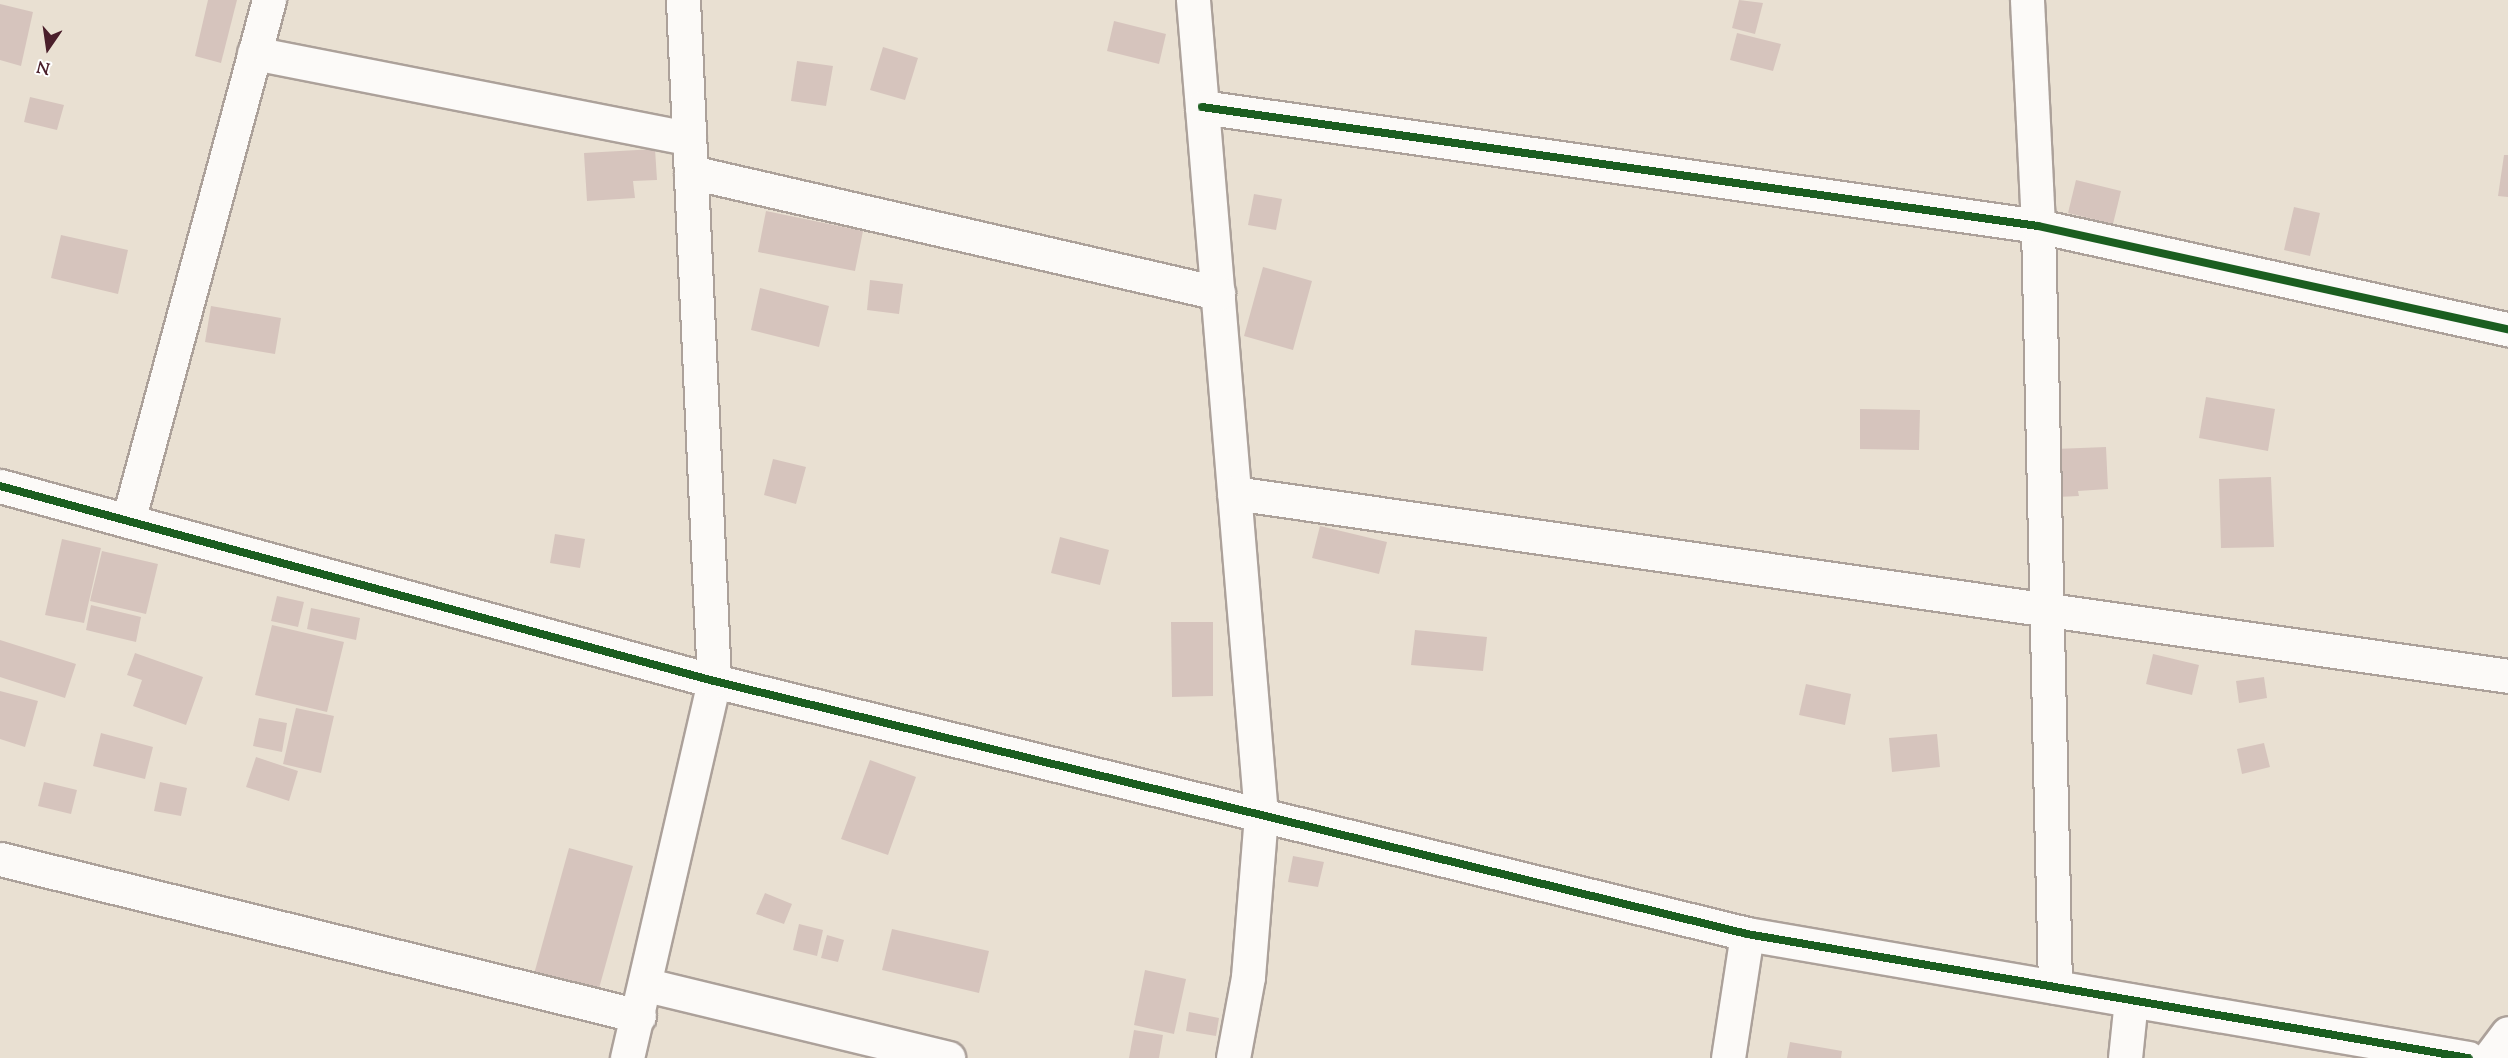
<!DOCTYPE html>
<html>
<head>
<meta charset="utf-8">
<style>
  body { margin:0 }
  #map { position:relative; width:2508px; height:1058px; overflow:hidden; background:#e9e0d2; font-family:"Sorts Mill Goudy",serif }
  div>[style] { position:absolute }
  .building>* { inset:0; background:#d6c4bd }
  .roads { filter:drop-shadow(2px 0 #aca19a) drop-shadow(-2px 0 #aca19a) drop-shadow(0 2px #aca19a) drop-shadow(0 -2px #aca19a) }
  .street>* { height:33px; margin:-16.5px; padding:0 16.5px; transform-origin:16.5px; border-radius:16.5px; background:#fcfaf8 }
  .cycleway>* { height:8px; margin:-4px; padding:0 4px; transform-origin:4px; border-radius:4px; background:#1b5e20 }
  span { translate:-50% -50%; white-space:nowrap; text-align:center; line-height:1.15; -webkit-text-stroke:4.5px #fff; paint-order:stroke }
  .north { position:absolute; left:18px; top:18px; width:60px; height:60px; -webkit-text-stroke:4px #fff; paint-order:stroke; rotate:193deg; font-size:16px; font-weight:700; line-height:24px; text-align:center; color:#4a1f2b }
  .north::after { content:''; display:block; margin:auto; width:21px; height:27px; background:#4a1f2b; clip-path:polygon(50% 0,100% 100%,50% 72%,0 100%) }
</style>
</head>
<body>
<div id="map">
  <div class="building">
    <i style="clip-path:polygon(208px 0,237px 0,221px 63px,195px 56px)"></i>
    <i style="clip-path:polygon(1739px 0,1763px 3px,1755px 34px,1732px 28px)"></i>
    <i style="clip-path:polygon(0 4px,33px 12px,21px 66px,0 60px)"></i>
    <i style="clip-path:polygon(1114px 21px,1166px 34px,1159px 64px,1107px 51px)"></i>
    <i style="clip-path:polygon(1737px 33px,1781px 44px,1773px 71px,1730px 60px)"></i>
    <i style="clip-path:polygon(883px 47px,918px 58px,905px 100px,870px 90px)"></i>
    <i style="clip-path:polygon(797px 61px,833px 66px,826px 106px,791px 101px)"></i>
    <i style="clip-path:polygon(30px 97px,64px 105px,57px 130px,24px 122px)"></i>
    <i style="clip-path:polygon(655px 149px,657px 180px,633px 181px,635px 198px,587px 201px,584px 153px)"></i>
    <i style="clip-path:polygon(2504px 155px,2508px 155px,2508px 197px,2498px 196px)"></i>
    <i style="clip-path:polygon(2076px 180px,2121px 191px,2113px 224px,2068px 213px)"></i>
    <i style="clip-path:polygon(1254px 194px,1282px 199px,1276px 230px,1248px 225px)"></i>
    <i style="clip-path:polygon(2294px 207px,2320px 213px,2310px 256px,2284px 250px)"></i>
    <i style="clip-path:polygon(766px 211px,863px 231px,855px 271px,758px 252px)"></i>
    <i style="clip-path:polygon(61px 235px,128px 250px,118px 294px,51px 278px)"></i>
    <i style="clip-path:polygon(1263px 267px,1312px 281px,1293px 350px,1244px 336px)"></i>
    <i style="clip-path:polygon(870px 280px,903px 284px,899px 314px,867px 310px)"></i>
    <i style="clip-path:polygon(760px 288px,829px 306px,819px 347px,751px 330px)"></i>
    <i style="clip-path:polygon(211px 306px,281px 318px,275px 354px,205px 342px)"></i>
    <i style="clip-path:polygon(2206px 397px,2275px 409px,2268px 451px,2199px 438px)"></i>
    <i style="clip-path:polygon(1860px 409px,1920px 410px,1919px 450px,1860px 449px)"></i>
    <i style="clip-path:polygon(2106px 447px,2108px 489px,2078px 491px,2079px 496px,2057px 497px,2055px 449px)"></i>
    <i style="clip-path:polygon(773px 459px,806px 467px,796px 504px,764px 495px)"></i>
    <i style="clip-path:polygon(2271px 477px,2274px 547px,2221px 548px,2219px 479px)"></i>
    <i style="clip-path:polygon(1320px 526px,1387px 542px,1379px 574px,1312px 558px)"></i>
    <i style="clip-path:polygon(555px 534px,585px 539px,580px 568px,550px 563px)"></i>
    <i style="clip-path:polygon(1060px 537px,1109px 550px,1100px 585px,1051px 573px)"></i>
    <i style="clip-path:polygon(62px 539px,101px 548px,84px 623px,45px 615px)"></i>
    <i style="clip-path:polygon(102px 551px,158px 564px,146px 614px,90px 601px)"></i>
    <i style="clip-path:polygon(277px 596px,304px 602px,298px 627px,271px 621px)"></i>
    <i style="clip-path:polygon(91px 605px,141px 617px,136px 642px,86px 630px)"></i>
    <i style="clip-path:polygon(311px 608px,360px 618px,356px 640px,307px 629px)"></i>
    <i style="clip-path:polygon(1171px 622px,1213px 622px,1213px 696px,1172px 697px)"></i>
    <i style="clip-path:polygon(272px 625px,344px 642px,327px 712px,255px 695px)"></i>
    <i style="clip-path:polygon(1415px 630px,1487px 637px,1483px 671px,1411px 665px)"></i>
    <i style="clip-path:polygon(0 640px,76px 664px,65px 698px,0 677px)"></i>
    <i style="clip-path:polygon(135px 653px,203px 677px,186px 725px,133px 706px,142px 680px,127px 675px)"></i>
    <i style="clip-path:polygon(2153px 654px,2199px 665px,2192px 695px,2146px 684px)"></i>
    <i style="clip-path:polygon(2264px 677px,2267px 698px,2239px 703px,2236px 681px)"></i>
    <i style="clip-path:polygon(1806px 684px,1851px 694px,1845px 725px,1799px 715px)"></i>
    <i style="clip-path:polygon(0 691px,38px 701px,25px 747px,0 739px)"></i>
    <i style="clip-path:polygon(296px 708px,334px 716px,321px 773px,283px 764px)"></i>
    <i style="clip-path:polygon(259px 718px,287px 723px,282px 752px,253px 746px)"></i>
    <i style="clip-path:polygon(101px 733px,153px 747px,145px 779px,93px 766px)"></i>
    <i style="clip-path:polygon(1937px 734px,1940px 767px,1892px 772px,1889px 738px)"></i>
    <i style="clip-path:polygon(2264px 743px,2270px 767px,2242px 774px,2237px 749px)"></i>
    <i style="clip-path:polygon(256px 757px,298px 771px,289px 801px,246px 787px)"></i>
    <i style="clip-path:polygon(870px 760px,916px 777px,888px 855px,841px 839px)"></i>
    <i style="clip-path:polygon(44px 782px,77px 790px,71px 814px,38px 806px)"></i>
    <i style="clip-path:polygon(160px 782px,187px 788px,181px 816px,154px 811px)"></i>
    <i style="clip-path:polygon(569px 848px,633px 866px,598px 992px,534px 974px)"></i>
    <i style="clip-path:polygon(1293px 856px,1324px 862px,1318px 887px,1288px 882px)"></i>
    <i style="clip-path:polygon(765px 893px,792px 904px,784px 924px,756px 914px)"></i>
    <i style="clip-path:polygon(799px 924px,823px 930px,817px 956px,793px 950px)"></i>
    <i style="clip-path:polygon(892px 929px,989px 951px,979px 993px,882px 970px)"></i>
    <i style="clip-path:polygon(827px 935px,844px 940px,838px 962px,821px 958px)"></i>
    <i style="clip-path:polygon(1145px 970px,1186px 979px,1174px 1034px,1134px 1025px)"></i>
    <i style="clip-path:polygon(1189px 1012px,1219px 1018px,1216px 1036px,1186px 1031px)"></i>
    <i style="clip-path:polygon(1134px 1030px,1163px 1035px,1159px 1058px,1129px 1058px)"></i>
    <i style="clip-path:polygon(1790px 1042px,1842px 1051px,1841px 1058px,1787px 1058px)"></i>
  </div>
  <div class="roads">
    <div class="street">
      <i style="left:1193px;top:0;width:818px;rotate:85.23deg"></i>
      <i style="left:1261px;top:815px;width:163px;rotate:94.6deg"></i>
      <i style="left:1248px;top:977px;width:82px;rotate:100.5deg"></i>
      <i style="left:2027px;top:0;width:226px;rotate:87.2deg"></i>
      <i style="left:2038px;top:226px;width:761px;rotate:88.72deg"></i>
      <i style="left:254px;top:53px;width:443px;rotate:11.1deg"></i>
      <i style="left:1202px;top:107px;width:844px;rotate:8.1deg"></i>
      <i style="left:2038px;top:226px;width:481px;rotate:12.4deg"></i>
      <i style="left:691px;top:172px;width:541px;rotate:12.93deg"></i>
      <i style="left:0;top:486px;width:740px;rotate:15.28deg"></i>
      <i style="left:714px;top:681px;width:1064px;rotate:13.76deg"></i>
      <i style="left:1747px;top:934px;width:732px;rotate:9.76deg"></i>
      <i style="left:1234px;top:493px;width:1287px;rotate:8.17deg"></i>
      <i style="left:128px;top:521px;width:540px;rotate:-74.86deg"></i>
      <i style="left:0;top:859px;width:658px;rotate:13.8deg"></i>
      <i style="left:647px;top:985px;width:310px;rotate:13.6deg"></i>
      <i style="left:627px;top:1058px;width:387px;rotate:-77deg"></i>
      <i style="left:714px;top:681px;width:682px;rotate:-92.61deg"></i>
      <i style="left:1728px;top:1058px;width:125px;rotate:-81.3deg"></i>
      <i style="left:2125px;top:1058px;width:58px;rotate:-84.1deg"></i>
      <i style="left:2489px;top:1058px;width:31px;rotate:-53deg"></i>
    </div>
  </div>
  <div class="cycleway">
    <i style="left:1202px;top:107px;width:844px;rotate:8.1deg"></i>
    <i style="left:2038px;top:226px;width:481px;rotate:12.4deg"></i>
    <i style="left:0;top:486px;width:740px;rotate:15.28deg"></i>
    <i style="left:714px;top:681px;width:1064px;rotate:13.76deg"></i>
    <i style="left:1747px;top:934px;width:732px;rotate:9.76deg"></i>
  </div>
  <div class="north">N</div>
</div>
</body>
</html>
